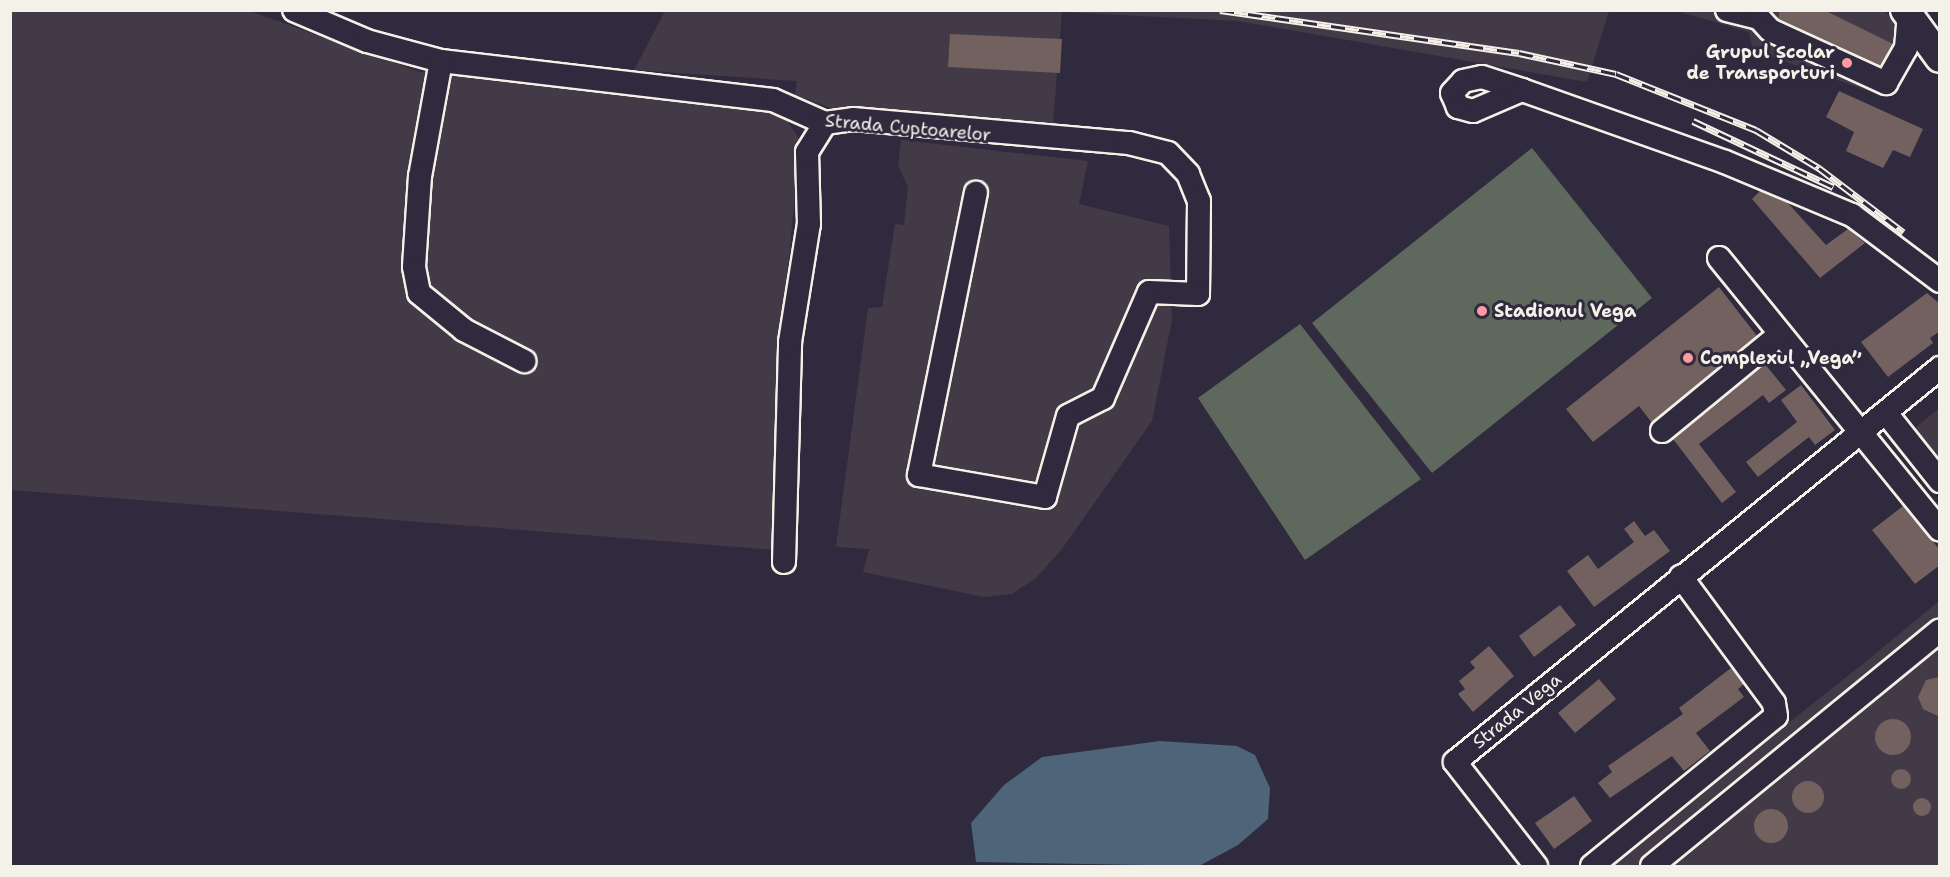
<!DOCTYPE html>
<html>
<head>
<meta charset="utf-8">
<style>
  body { margin:0 }
  #map { position:relative; width:1950px; height:877px; overflow:hidden; background:#2f2a3d; font-family:"Shantell Sans",sans-serif }
  div>[style] { position:absolute }
  .built>* { inset:0; background:#433a47 }
  .green>* { inset:0; background:#5f685c }
  .water>* { inset:0; background:#4e6479 }
  .building>* { inset:0; background:#72615f }
  .round { border-radius:50% }
  .roads { filter:drop-shadow(2px 0 #f4f1e8) drop-shadow(-2px 0 #f4f1e8) drop-shadow(0 2px #f4f1e8) drop-shadow(0 -2px #f4f1e8) }
  .minor>* { height:22px; margin:-11px; padding:0 11px; transform-origin:11px; border-radius:11px; background:#2f2a3d }
  .major>* { height:28px; margin:-14px; padding:0 14px; transform-origin:14px; border-radius:14px; background:#2f2a3d }
  .rail>* { height:7px; margin-top:-3.5px; transform-origin:0; background:repeating-linear-gradient(90deg,#2f2a3d 0 14px,#f4f1e8 0 28px); box-sizing:border-box; border-block:2px solid #f4f1e8 }
  .dots>* { width:16px; height:16px; translate:-50% -50%; box-sizing:border-box; border:3px solid #2f2a3d; border-radius:50% }
  span { translate:-50% -50%; white-space:nowrap; text-align:center; line-height:1.15; -webkit-text-stroke:6px #2f2a3d; paint-order:stroke }
  .poi-label { font-size:18px; color:#f4f1e8; font-weight:700 }
  .right { translate:-100% -50%; text-align:right }
  .left { translate:0 -50%; text-align:left }
  .street-label { font-size:18px; color:#f4f1e8 }
  .frame { position:absolute; inset:0; border:12px solid #f4f1e8; pointer-events:none }
</style>
</head>
<body>
<div id="map">
  <div class="built">
    <i style="clip-path:polygon(10px 11px,250px 11px,420px 72px,780px 110px,800px 140px,782px 333px,777px 550px,11px 490px)"></i>
    <i style="clip-path:polygon(665px 11px,1609px 11px,1587px 82px,1238px 21px,1062px 12px,1053px 123px,831px 108px,795px 95px,797px 81px,634px 70px)"></i>
    <i style="clip-path:polygon(1677px 11px,1885px 11px,1897px 27px,1899px 47px,1919px 52px,1896px 75px,1888px 98px,1753px 50px,1749px 32px)"></i>
    <i style="clip-path:polygon(901px 140px,1088px 161px,1079px 204px,1169px 226px,1172px 320px,1152px 421px,1062px 549px,1036px 578px,1012px 594px,984px 597px,863px 572px,869px 549px,836px 547px,868px 308px,882px 307px,895px 224px,904px 225px,908px 187px,898px 166px)"></i>
    <i style="clip-path:polygon(1939px 408px,1939px 459px,1914px 429px)"></i>
    <i style="clip-path:polygon(1939px 601px,1939px 866px,1608px 866px,1869px 659px)"></i>
  </div>
  <div class="green">
    <i style="clip-path:polygon(1532px 148px,1652px 298px,1432px 473px,1312px 323px)"></i>
    <i style="clip-path:polygon(1300px 324px,1421px 479px,1305px 560px,1198px 398px)"></i>
  </div>
  <div class="water">
    <i style="clip-path:polygon(1160px 741px,1237px 746px,1255px 755px,1270px 788px,1268px 819px,1238px 845px,1199px 866px,976px 862px,971px 823px,1004px 785px,1042px 757px)"></i>
  </div>
  <div class="building">
    <i style="clip-path:polygon(1780px 10px,1824px 10px,1893px 44px,1880px 66px,1778px 19px)"></i>
    <i style="clip-path:polygon(950px 34px,1062px 39px,1060px 73px,948px 67px)"></i>
    <i style="clip-path:polygon(1839px 91px,1923px 129px,1910px 157px,1893px 150px,1883px 168px,1846px 151px,1854px 132px,1826px 117px)"></i>
    <i style="clip-path:polygon(1760px 191px,1787px 202px,1826px 245px,1848px 229px,1865px 243px,1820px 278px,1752px 199px)"></i>
    <i style="clip-path:polygon(1719px 287px,1757px 336px,1652px 423px,1639px 406px,1593px 442px,1566px 409px)"></i>
    <i style="clip-path:polygon(1927px 293px,1940px 304px,1940px 331px,1930px 338px,1933px 343px,1888px 377px,1861px 342px)"></i>
    <i style="clip-path:polygon(1765px 364px,1786px 390px,1769px 403px,1763px 395px,1699px 444px,1736px 492px,1722px 503px,1673px 439px)"></i>
    <i style="clip-path:polygon(1801px 385px,1835px 430px,1815px 445px,1809px 437px,1758px 477px,1746px 462px,1797px 422px,1781px 400px)"></i>
    <i style="clip-path:polygon(1903px 506px,1940px 550px,1940px 565px,1915px 584px,1872px 530px)"></i>
    <i style="clip-path:polygon(1634px 521px,1645px 536px,1654px 530px,1670px 551px,1594px 607px,1567px 571px,1588px 555px,1598px 569px,1634px 542px,1624px 529px)"></i>
    <i style="clip-path:polygon(1560px 605px,1576px 625px,1534px 657px,1519px 636px)"></i>
    <i style="clip-path:polygon(1489px 646px,1514px 676px,1473px 712px,1458px 694px,1465px 689px,1459px 681px,1475px 668px,1470px 662px)"></i>
    <i style="clip-path:polygon(1731px 668px,1744px 684px,1738px 689px,1744px 697px,1696px 733px,1710px 751px,1684px 771px,1672px 756px,1610px 798px,1598px 783px,1612px 772px,1608px 766px,1683px 714px,1679px 708px)"></i>
    <i style="clip-path:polygon(1940px 677px,1940px 717px,1923px 709px,1918px 697px,1926px 680px)"></i>
    <i style="clip-path:polygon(1599px 679px,1616px 699px,1575px 733px,1558px 713px)"></i>
    <i class="round" style="left:1875px;top:719px;width:36px;height:36px"></i>
    <i class="round" style="left:1891px;top:769px;width:20px;height:20px"></i>
    <i class="round" style="left:1792px;top:781px;width:32px;height:32px"></i>
    <i style="clip-path:polygon(1574px 796px,1592px 821px,1554px 849px,1535px 823px)"></i>
    <i class="round" style="left:1913px;top:798px;width:18px;height:18px"></i>
    <i class="round" style="left:1754px;top:809px;width:34px;height:34px"></i>
  </div>
  <div class="roads">
    <div class="minor">
      <i style="left:294px;top:10px;width:79px;rotate:23deg"></i>
      <i style="left:367px;top:41px;width:77px;rotate:15.1deg"></i>
      <i style="left:441px;top:61px;width:334px;rotate:6.7deg"></i>
      <i style="left:773px;top:100px;width:57px;rotate:23.9deg"></i>
      <i style="left:825px;top:123px;width:28px;rotate:-8deg"></i>
      <i style="left:853px;top:119px;width:277px;rotate:5deg"></i>
      <i style="left:1129px;top:143px;width:40px;rotate:14.4deg"></i>
      <i style="left:1168px;top:153px;width:29px;rotate:46deg"></i>
      <i style="left:1188px;top:174px;width:29px;rotate:68deg"></i>
      <i style="left:1199px;top:201px;width:93px;rotate:90.6deg"></i>
      <i style="left:1198px;top:294px;width:49px;rotate:-177.7deg"></i>
      <i style="left:1149px;top:292px;width:116px;rotate:113.5deg"></i>
      <i style="left:1103px;top:398px;width:39px;rotate:153deg"></i>
      <i style="left:1068px;top:416px;width:84px;rotate:105.9deg"></i>
      <i style="left:1045px;top:497px;width:128px;rotate:-170.1deg"></i>
      <i style="left:919px;top:475px;width:288px;rotate:-78.6deg"></i>
      <i style="left:1727px;top:10px;width:33px;rotate:14deg"></i>
      <i style="left:1759px;top:18px;width:16px;rotate:47deg"></i>
      <i style="left:1770px;top:30px;width:128px;rotate:24.6deg"></i>
      <i style="left:1886px;top:83px;width:40px;rotate:-60.3deg"></i>
      <i style="left:1906px;top:48px;width:32px;rotate:-85deg"></i>
      <i style="left:441px;top:61px;width:117px;rotate:100.3deg"></i>
      <i style="left:420px;top:176px;width:91px;rotate:93.8deg"></i>
      <i style="left:414px;top:267px;width:26px;rotate:79deg"></i>
      <i style="left:419px;top:293px;width:58px;rotate:39.4deg"></i>
      <i style="left:464px;top:330px;width:68px;rotate:27.3deg"></i>
      <i style="left:1522px;top:90px;width:53px;rotate:156.8deg"></i>
      <i style="left:1473px;top:111px;width:16px;rotate:-165deg"></i>
      <i style="left:1458px;top:107px;width:15px;rotate:-113deg"></i>
      <i style="left:1452px;top:93px;width:16px;rotate:-47deg"></i>
      <i style="left:1463px;top:81px;width:19px;rotate:-12deg"></i>
      <i style="left:1482px;top:77px;width:42px;rotate:18deg"></i>
      <i style="left:1522px;top:90px;width:215px;rotate:19.5deg"></i>
      <i style="left:1725px;top:162px;width:138px;rotate:22.7deg"></i>
      <i style="left:1852px;top:215px;width:110px;rotate:36.9deg"></i>
      <i style="left:1719px;top:258px;width:350px;rotate:50.9deg"></i>
      <i style="left:1886px;top:413px;width:87px;rotate:51.5deg"></i>
      <i style="left:1662px;top:431px;width:151px;rotate:-39.4deg"></i>
      <i style="left:784px;top:562px;width:220px;rotate:-88.4deg"></i>
      <i style="left:790px;top:342px;width:120px;rotate:-80.9deg"></i>
      <i style="left:809px;top:224px;width:72px;rotate:-91.6deg"></i>
      <i style="left:807px;top:152px;width:34px;rotate:-58deg"></i>
      <i style="left:1536px;top:866px;width:132px;rotate:-127.9deg"></i>
      <i style="left:1455px;top:762px;width:625px;rotate:-39.09deg"></i>
      <i style="left:1592px;top:866px;width:237px;rotate:-39.2deg"></i>
      <i style="left:1776px;top:716px;width:13px;rotate:-99deg"></i>
      <i style="left:1774px;top:703px;width:157px;rotate:-126.4deg"></i>
      <i style="left:1652px;top:866px;width:372px;rotate:-39.3deg"></i>
    </div>
    <div class="major">
      <i style="left:1905px;top:10px;width:59px;rotate:53.9deg"></i>
    </div>
  </div>
  <div class="rail">
    <i style="left:1220px;top:10px;width:302px;rotate:8.2deg"></i>
    <i style="left:1519px;top:53px;width:99px;rotate:12.2deg"></i>
    <i style="left:1616px;top:74px;width:151px;rotate:21.8deg"></i>
    <i style="left:1756px;top:130px;width:74px;rotate:31.1deg"></i>
    <i style="left:1819px;top:168px;width:106px;rotate:37.3deg"></i>
    <i style="left:1693px;top:121px;width:155px;rotate:25.2deg"></i>
  </div>
  <div class="dots">
    <i style="left:1847px;top:63px;background:#ff9aa2"></i>
    <i style="left:1482px;top:311px;background:#ff9aa2"></i>
    <i style="left:1688px;top:358px;background:#ff9aa2"></i>
  </div>
  <div class="poi-label">
    <span class="right" style="left:1835px;top:63px">Grupul Școlar<br>de Transporturi</span>
    <span class="left" style="left:1494px;top:311px">Stadionul Vega</span>
    <span class="left" style="left:1700px;top:358px">Complexul „Vega”</span>
  </div>
  <div class="street-label">
    <span style="left:908px;top:128px;rotate:5deg">Strada Cuptoarelor</span>
    <span style="left:1517px;top:711px;rotate:-39deg">Strada Vega</span>
  </div>
  <div class="frame"></div>
</div>
</body>
</html>
